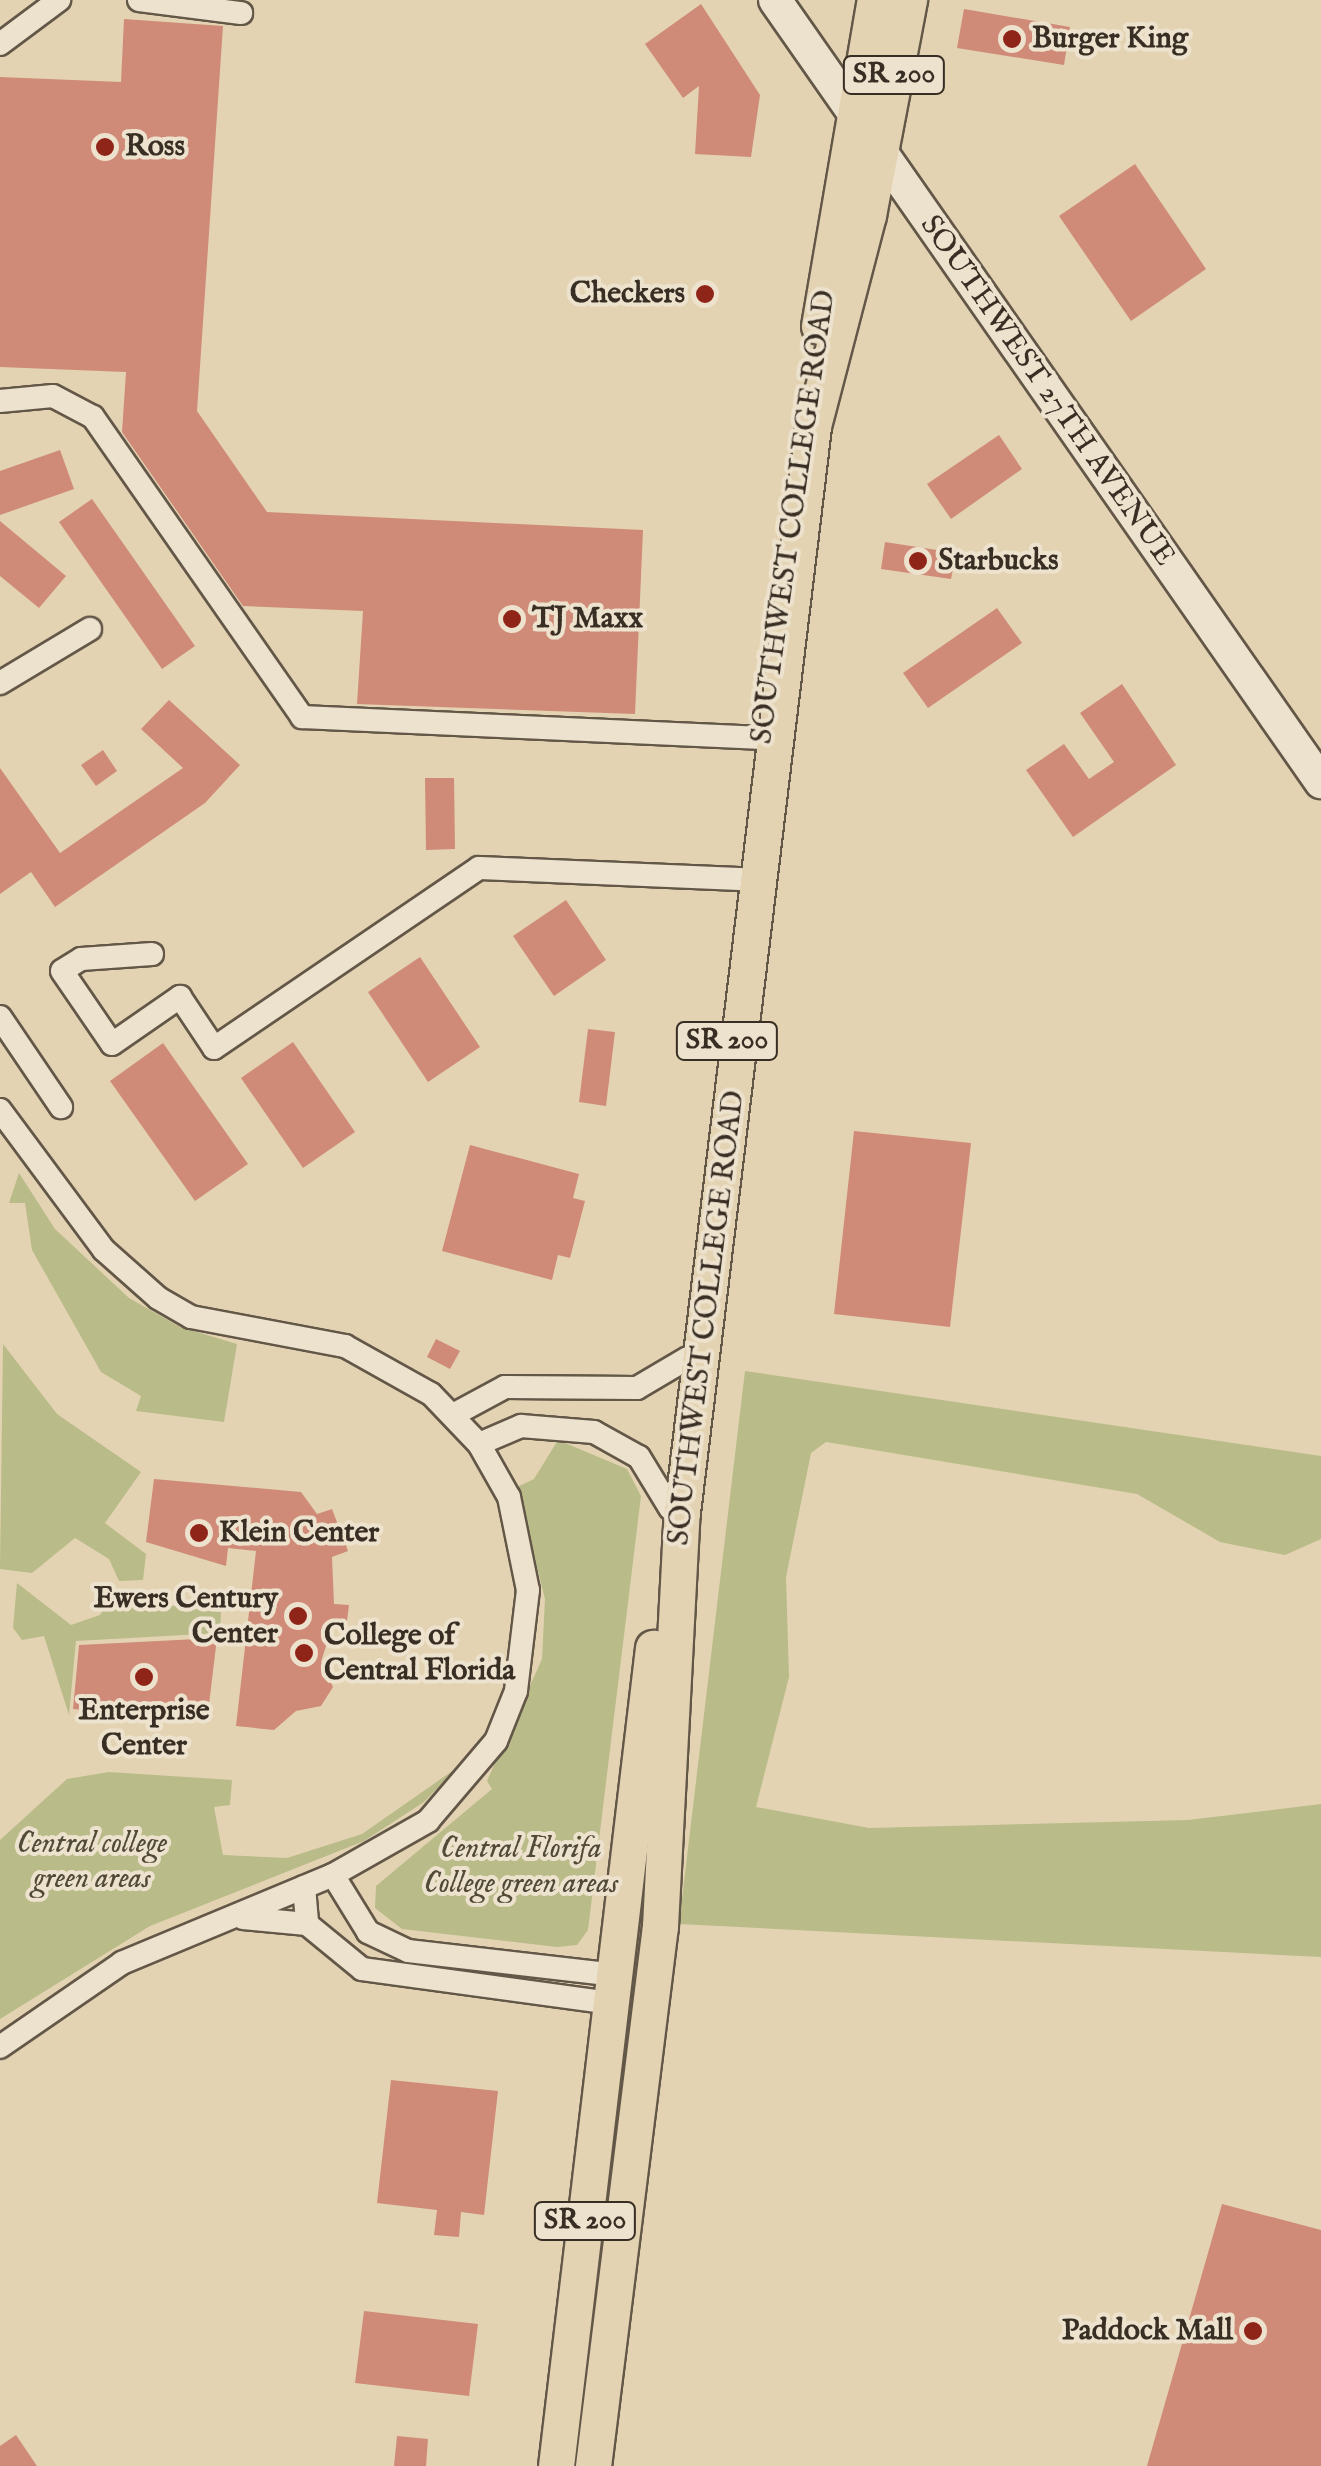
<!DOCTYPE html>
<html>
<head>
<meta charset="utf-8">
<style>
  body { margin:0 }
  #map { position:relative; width:1321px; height:2466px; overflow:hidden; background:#e3d3b2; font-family:"IM FELL English",serif }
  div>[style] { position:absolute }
  .green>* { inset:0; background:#b9bb89 }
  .building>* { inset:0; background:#cf8b77 }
  .roads { filter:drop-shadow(2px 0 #635748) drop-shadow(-2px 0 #635748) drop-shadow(0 2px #635748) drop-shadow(0 -2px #635748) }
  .minor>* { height:22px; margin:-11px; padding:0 11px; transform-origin:11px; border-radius:11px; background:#ede2cd }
  .secondary>* { height:32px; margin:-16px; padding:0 16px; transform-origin:16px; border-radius:16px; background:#ede2cd }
  .primary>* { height:35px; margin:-17.5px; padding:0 17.5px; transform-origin:17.5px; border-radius:17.5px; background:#e3d3b2 }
  .dots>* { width:28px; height:28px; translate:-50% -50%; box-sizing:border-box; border:5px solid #ede2cd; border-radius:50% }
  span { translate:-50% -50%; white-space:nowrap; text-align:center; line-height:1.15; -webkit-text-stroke:8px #ede2cd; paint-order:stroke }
  .shield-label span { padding:2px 8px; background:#ede2cd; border:2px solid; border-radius:8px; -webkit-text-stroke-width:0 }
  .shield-label { font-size:28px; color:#382e24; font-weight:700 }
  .poi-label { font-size:30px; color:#382e24; font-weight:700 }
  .left { translate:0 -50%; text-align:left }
  .right { translate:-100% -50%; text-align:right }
  .street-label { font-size:30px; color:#382e24 }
  .park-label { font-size:30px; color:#524a38; font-style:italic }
</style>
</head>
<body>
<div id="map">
  <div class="green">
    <i style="clip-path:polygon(19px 1173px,55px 1229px,129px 1298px,180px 1327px,237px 1344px,224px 1422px,136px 1411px,141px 1396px,101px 1372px,32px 1250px,25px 1203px,9px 1203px)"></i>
    <i style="clip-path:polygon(3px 1344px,57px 1414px,141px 1472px,105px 1523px,146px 1554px,143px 1580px,119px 1581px,109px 1559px,75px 1538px,32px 1573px,0 1569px)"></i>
    <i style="clip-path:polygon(745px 1371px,1321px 1456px,1321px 1539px,1285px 1555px,1220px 1542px,1137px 1494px,826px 1442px,811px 1453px,786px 1577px,789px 1677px,756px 1807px,869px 1828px,1188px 1820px,1321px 1804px,1321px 1957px,679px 1924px)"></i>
    <i style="clip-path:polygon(558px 1440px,627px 1469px,641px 1496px,588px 1930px,577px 1945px,557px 1947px,402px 1929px,375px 1908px,376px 1886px,492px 1789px,487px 1781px,542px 1659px,545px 1599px,517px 1487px,534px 1479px)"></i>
    <i style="clip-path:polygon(17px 1583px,71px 1625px,100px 1615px,111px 1598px,221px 1612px,220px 1633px,76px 1641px,69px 1715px,44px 1636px,22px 1640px,13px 1628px)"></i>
    <i style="clip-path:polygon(458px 1767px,424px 1802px,364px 1841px,150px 1926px,0 2019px,0 1840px,67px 1779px,109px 1772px,232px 1780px,230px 1805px,214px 1807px,223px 1855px,287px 1858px,362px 1834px)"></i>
  </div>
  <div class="building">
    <i style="clip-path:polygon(701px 4px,760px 95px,751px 157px,695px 154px,699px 86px,683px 98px,645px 44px)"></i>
    <i style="clip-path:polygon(964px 9px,1070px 27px,1064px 65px,957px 48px)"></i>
    <i style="clip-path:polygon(124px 19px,223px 26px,197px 411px,267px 512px,643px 530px,635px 714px,357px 704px,363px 611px,243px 606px,122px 432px,126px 372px,0 367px,0 77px,121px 82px)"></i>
    <i style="clip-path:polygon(1135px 164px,1206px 269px,1131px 321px,1059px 216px)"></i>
    <i style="clip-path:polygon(999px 435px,1022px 469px,951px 519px,927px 484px)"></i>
    <i style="clip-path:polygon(60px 450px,74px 489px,0 515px,0 471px)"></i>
    <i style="clip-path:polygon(92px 499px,195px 646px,162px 669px,59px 522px)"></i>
    <i style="clip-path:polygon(0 521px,66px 576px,39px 608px,0 576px)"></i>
    <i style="clip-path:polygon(885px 542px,956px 553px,951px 579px,881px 569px)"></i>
    <i style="clip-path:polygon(997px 608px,1022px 643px,928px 708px,903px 673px)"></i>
    <i style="clip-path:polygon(1122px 684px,1176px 765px,1073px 837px,1026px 770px,1064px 744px,1089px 779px,1114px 762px,1080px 713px)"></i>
    <i style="clip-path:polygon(169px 700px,240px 765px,205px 803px,55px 907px,31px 872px,0 894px,0 768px,60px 853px,183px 768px,141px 729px)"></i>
    <i style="clip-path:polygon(103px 750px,117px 771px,96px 786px,81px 765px)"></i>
    <i style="clip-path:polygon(425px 778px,454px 778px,455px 849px,426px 850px)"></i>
    <i style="clip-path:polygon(566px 900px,606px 960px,554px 996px,513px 936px)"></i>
    <i style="clip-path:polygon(420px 957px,480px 1047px,428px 1082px,368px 992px)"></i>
    <i style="clip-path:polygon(588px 1029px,615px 1032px,606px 1106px,579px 1102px)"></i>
    <i style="clip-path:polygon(293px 1042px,355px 1132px,303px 1168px,241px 1078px)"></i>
    <i style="clip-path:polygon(163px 1043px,248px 1164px,195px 1201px,110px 1081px)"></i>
    <i style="clip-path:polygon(854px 1131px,971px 1143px,950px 1327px,834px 1314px)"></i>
    <i style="clip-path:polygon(470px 1145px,579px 1174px,573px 1198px,585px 1201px,570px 1258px,558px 1255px,552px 1280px,442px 1251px)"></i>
    <i style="clip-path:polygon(436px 1339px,460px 1351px,450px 1369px,427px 1357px)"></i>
    <i style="clip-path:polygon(154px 1479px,301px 1492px,317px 1514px,332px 1509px,348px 1551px,332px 1557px,334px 1604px,349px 1605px,346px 1629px,332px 1627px,321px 1662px,333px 1687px,321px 1706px,296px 1711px,274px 1730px,236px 1726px,256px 1551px,228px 1548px,226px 1566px,146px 1542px)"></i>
    <i style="clip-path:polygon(217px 1638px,207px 1721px,73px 1709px,79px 1645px)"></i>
    <i style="clip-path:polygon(391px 2080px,498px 2091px,484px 2215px,461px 2212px,459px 2237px,434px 2235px,437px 2210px,377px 2203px)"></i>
    <i style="clip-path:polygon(1222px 2204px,1321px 2230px,1321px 2466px,1147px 2466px)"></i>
    <i style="clip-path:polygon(364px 2311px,478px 2324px,469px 2396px,355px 2383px)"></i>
    <i style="clip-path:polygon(16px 2435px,37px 2466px,0 2466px,0 2446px)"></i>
    <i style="clip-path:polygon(397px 2436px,428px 2439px,426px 2466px,394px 2466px)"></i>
  </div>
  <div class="roads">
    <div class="minor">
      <i style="left:139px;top:0;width:103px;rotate:7.3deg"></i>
      <i style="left:0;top:44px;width:74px;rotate:-36.7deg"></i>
      <i style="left:0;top:401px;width:53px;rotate:-5.4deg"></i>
      <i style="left:53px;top:396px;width:45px;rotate:27.7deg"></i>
      <i style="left:93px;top:417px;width:366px;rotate:55.1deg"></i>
      <i style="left:302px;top:717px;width:461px;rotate:2.6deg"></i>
      <i style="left:0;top:683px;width:105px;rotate:-31deg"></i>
      <i style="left:152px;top:954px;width:71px;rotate:176deg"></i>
      <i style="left:81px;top:959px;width:22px;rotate:148deg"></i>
      <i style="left:62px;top:971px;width:88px;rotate:55.6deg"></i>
      <i style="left:112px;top:1044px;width:83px;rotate:-34.7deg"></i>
      <i style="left:180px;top:997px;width:61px;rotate:56.3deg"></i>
      <i style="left:214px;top:1048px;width:320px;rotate:-34.2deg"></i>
      <i style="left:479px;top:868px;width:267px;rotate:2.4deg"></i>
      <i style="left:0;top:1017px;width:109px;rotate:55.9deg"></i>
      <i style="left:0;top:1110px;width:174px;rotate:53.4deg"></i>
      <i style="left:104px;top:1250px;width:72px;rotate:41.6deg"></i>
      <i style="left:158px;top:1298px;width:38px;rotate:30deg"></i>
      <i style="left:191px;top:1317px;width:157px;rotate:10.7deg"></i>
      <i style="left:345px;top:1346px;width:98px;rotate:29.2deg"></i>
      <i style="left:431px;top:1394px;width:69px;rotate:46.2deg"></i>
      <i style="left:479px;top:1444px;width:61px;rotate:60.5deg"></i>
      <i style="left:509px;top:1497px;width:95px;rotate:78.5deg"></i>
      <i style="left:528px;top:1590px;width:102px;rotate:96.8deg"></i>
      <i style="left:516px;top:1691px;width:54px;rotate:111.8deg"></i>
      <i style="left:496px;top:1741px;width:105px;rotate:130.4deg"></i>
      <i style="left:428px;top:1821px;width:109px;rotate:150.4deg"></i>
      <i style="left:333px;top:1875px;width:229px;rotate:157.4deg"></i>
      <i style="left:122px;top:1963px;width:148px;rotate:145.5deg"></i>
      <i style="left:453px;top:1415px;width:59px;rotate:-28.3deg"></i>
      <i style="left:505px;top:1387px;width:132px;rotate:0.4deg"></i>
      <i style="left:637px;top:1388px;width:59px;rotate:-30.5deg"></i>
      <i style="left:479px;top:1444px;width:46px;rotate:-23.2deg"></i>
      <i style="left:521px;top:1426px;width:73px;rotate:4.7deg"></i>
      <i style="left:594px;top:1432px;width:51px;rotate:29.1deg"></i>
      <i style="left:639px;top:1457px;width:60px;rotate:58.7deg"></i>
      <i style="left:333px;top:1875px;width:67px;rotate:58.4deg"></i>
      <i style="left:368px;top:1932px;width:44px;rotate:25.4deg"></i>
      <i style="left:408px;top:1951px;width:207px;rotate:6.6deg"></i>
      <i style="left:304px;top:1887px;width:37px;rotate:85deg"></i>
      <i style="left:307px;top:1924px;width:71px;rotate:39.3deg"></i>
      <i style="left:362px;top:1969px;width:250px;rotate:7.8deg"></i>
      <i style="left:243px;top:1918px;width:64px;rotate:5.4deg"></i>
    </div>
    <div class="secondary">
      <i style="left:775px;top:0;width:954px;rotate:55.08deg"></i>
    </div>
    <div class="primary">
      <i style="left:819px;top:326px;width:331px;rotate:-80.3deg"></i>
      <i style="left:556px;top:2466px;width:824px;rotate:-83.24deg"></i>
      <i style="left:593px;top:2466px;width:544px;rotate:-82.93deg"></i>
      <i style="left:660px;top:1926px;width:415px;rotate:-87deg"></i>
      <i style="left:682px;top:1512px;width:1094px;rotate:-83.12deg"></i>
      <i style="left:813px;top:426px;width:218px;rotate:-75.4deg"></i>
      <i style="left:868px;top:215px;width:219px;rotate:-79.2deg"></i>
    </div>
  </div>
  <div class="dots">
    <i style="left:1012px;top:39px;background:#8f2418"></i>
    <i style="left:105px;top:147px;background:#8f2418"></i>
    <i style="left:705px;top:294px;background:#8f2418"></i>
    <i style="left:918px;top:561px;background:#8f2418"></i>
    <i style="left:512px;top:619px;background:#8f2418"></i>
    <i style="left:199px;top:1533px;background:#8f2418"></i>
    <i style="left:298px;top:1616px;background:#8f2418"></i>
    <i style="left:304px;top:1653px;background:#8f2418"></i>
    <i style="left:144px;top:1677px;background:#8f2418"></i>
    <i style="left:1253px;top:2331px;background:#8f2418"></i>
  </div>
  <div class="shield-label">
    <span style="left:894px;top:75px">SR 200</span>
    <span style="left:727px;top:1041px">SR 200</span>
    <span style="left:585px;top:2221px">SR 200</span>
  </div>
  <div class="poi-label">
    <span class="left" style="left:1032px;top:39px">Burger King</span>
    <span class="left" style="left:125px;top:147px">Ross</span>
    <span class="right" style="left:685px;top:294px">Checkers</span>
    <span class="left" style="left:938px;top:561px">Starbucks</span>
    <span class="left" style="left:532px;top:619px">TJ Maxx</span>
    <span class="left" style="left:219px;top:1533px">Klein Center</span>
    <span class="right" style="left:278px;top:1616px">Ewers Century<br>Center</span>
    <span class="left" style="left:324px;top:1653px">College of<br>Central Florida</span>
    <span style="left:144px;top:1728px">Enterprise<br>Center</span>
    <span class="right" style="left:1233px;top:2331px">Paddock Mall</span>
  </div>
  <div class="street-label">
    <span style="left:1047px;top:391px;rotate:55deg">SOUTHWEST 27TH AVENUE</span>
    <span style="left:794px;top:517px;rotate:-82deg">SOUTHWEST COLLEGE ROAD</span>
    <span style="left:707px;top:1318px;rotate:-83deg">SOUTHWEST COLLEGE ROAD</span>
  </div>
  <div class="park-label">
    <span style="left:92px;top:1861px">Central college<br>green areas</span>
    <span style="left:521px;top:1866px">Central Florifa<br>College green areas</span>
  </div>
</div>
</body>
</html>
